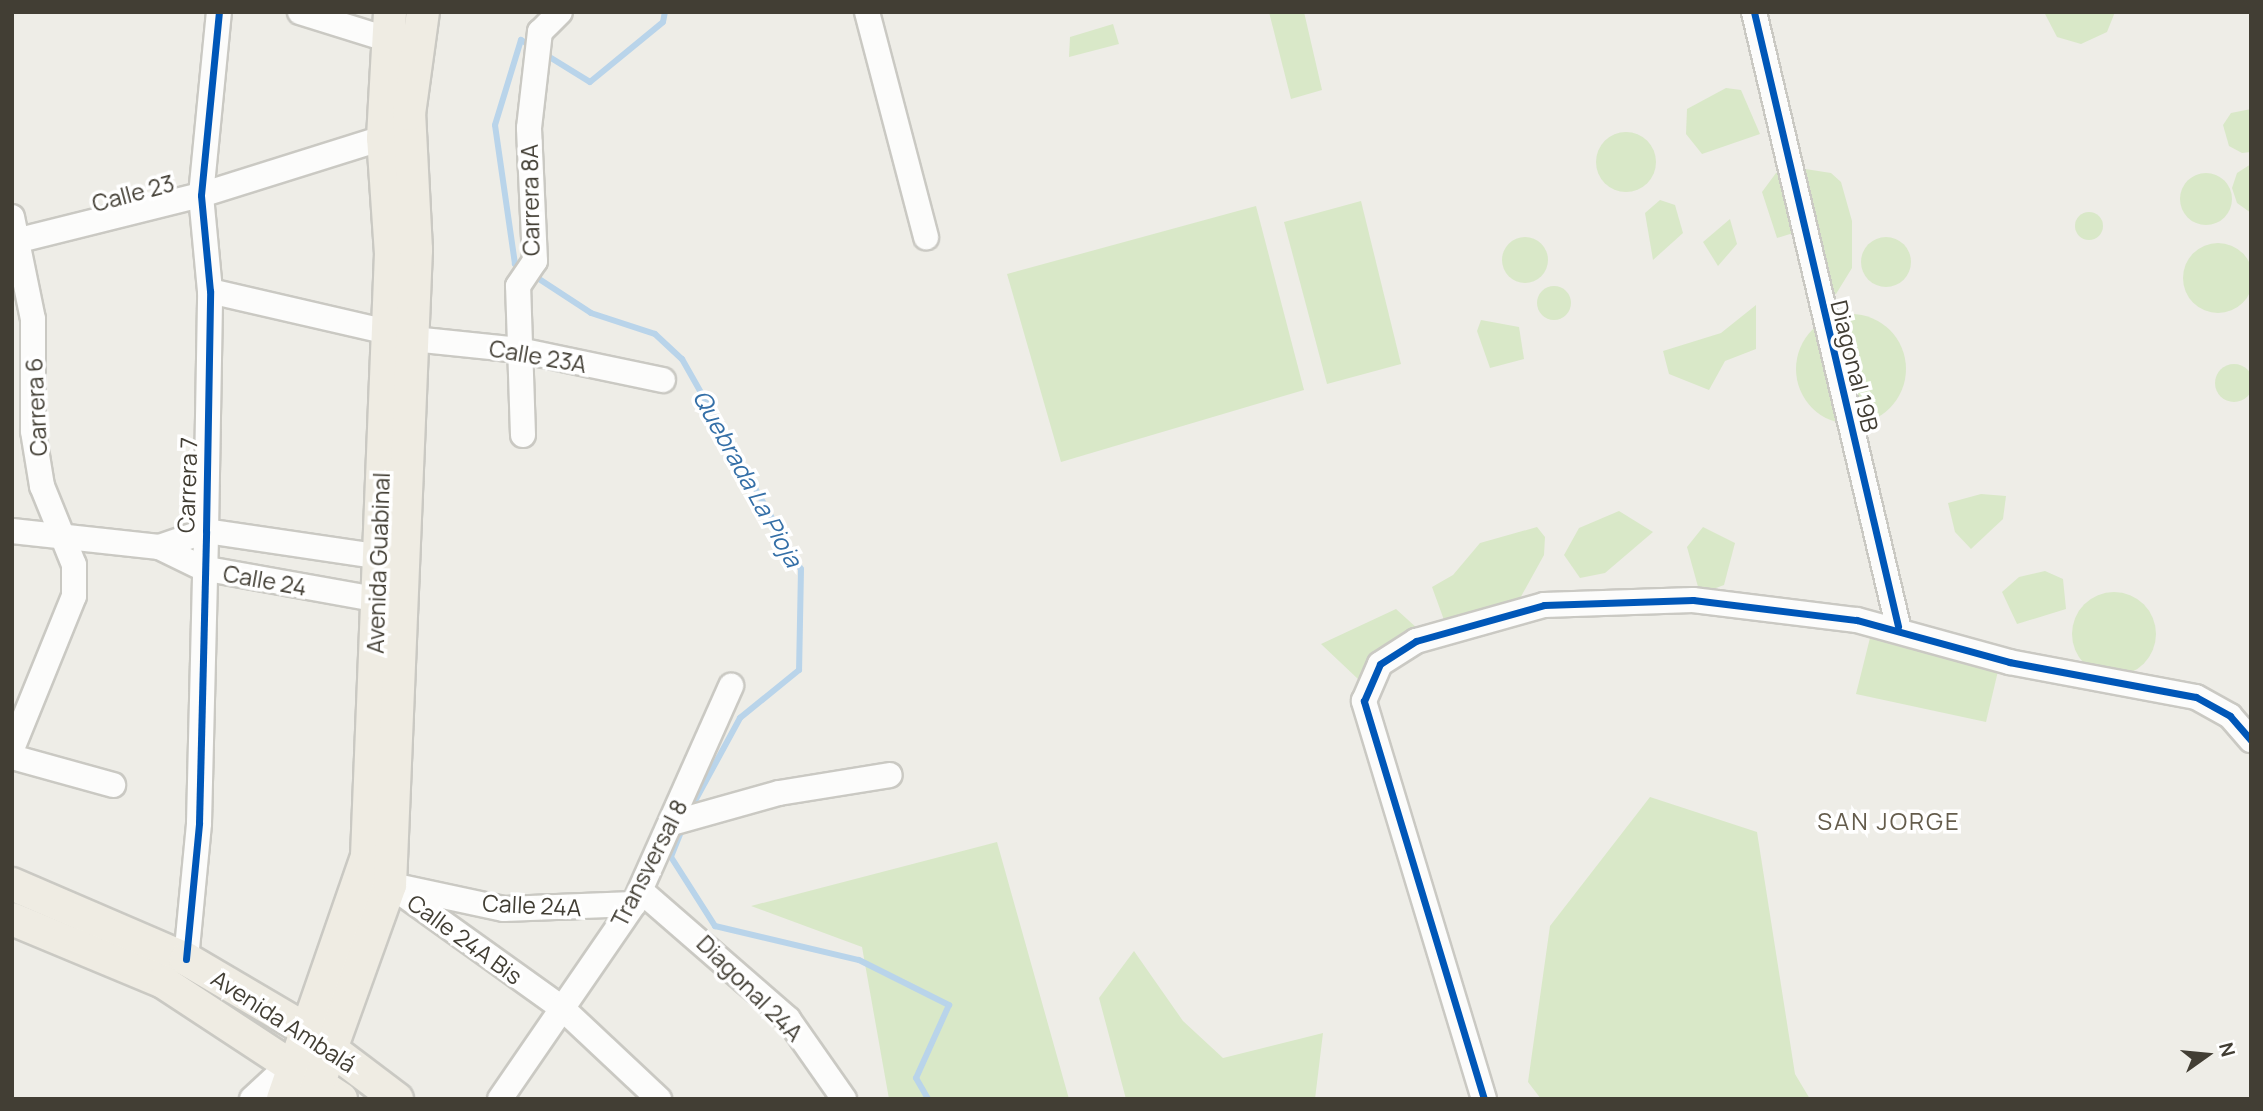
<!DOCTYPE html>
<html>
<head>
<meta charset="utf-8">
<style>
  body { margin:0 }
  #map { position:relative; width:2263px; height:1111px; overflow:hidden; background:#eeede7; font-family:Manrope,sans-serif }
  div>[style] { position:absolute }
  .green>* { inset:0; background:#d9e8c8 }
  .round { border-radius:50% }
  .stream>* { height:6px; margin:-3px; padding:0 3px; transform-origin:3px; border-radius:3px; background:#b9d4ea }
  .roads { filter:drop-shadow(2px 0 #cac9c3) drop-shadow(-2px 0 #cac9c3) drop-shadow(0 2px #cac9c3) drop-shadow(0 -2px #cac9c3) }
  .minor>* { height:24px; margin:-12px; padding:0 12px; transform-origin:12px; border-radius:12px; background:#fcfcfb }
  .major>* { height:32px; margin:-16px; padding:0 16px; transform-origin:16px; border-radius:16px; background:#efece3 }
  .cycleway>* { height:7px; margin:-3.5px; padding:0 3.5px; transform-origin:3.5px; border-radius:3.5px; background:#0057b8 }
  span { translate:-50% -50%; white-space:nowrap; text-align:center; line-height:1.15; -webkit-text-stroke:7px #fff; paint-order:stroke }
  .street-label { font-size:23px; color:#423e34 }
  .water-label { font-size:24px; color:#346fa7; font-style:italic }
  .neighbourhood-label { font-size:24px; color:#645c4c; letter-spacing:2px }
  .frame { position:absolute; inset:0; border:14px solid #423e34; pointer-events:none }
  .north { position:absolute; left:2172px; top:1020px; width:70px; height:70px; -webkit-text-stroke:5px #fff; paint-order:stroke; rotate:75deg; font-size:19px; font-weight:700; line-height:28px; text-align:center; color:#423e34 }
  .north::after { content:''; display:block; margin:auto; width:24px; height:32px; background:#423e34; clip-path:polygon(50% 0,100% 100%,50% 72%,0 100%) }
</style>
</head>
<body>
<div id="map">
  <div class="green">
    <i style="clip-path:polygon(1269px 12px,1304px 12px,1322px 90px,1291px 99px)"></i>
    <i style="clip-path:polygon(2044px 12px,2115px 12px,2107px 32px,2081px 44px,2057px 37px)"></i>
    <i style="clip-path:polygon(1113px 24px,1119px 44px,1069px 57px,1070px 37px)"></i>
    <i style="clip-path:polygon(1726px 88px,1741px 90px,1760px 134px,1702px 154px,1686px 134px,1687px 109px)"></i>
    <i style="clip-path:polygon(2251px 109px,2251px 152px,2242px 153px,2229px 146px,2223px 125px,2231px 113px)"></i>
    <i class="round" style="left:1596px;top:132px;width:60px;height:60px"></i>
    <i style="clip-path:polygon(2251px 164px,2251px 213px,2237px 203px,2232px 188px,2237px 173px)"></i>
    <i style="clip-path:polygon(1799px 168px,1831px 173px,1841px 182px,1852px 221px,1852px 268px,1836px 294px,1830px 295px,1803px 230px,1777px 238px,1762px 192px,1776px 173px)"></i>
    <i class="round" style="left:2180px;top:173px;width:52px;height:52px"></i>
    <i style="clip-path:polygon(1660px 200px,1675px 205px,1683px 233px,1653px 260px,1645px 213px)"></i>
    <i style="clip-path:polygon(1361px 201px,1401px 364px,1327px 384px,1284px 222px)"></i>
    <i style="clip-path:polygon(1256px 206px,1304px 390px,1061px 462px,1007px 274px)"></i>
    <i class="round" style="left:2075px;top:212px;width:28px;height:28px"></i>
    <i style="clip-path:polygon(1730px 219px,1737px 244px,1718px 266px,1703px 242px)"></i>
    <i class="round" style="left:1502px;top:237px;width:46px;height:46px"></i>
    <i class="round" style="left:1861px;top:237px;width:50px;height:50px"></i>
    <i class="round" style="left:2183px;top:243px;width:70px;height:70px"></i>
    <i class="round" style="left:1537px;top:286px;width:34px;height:34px"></i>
    <i style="clip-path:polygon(1756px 305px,1756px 349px,1725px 361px,1709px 390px,1669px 374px,1663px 351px,1721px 333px)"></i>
    <i class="round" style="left:1796px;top:314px;width:110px;height:110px"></i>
    <i style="clip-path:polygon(1481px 320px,1519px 327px,1524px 359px,1490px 368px,1477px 331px)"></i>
    <i class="round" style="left:2215px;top:364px;width:38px;height:38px"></i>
    <i style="clip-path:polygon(1981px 494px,2006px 496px,2003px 519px,1971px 549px,1955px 532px,1948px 503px)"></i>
    <i style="clip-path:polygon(1619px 511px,1653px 532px,1605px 573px,1580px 578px,1564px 555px,1579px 528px)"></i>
    <i style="clip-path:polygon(1537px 527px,1545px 537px,1544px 555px,1518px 602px,1488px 617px,1444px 620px,1432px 587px,1453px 575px,1480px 543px)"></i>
    <i style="clip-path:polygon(1703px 527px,1735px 543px,1724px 585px,1700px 594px,1687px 547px)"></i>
    <i style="clip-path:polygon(2045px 571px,2063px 579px,2066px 609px,2017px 624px,2002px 592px,2019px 577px)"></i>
    <i class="round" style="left:2072px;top:592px;width:84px;height:84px"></i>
    <i style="clip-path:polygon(1396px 609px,1418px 629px,1394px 656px,1377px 697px,1321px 644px)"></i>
    <i style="clip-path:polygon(1871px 634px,1998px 671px,1986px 722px,1856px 694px)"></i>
    <i style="clip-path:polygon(1650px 797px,1757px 832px,1795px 1074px,1810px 1099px,1541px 1099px,1528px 1082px,1550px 926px)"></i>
    <i style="clip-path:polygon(997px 842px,1069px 1099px,889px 1099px,862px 947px,751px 906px)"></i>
    <i style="clip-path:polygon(1134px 951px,1183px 1021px,1223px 1058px,1323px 1033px,1315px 1099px,1126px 1099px,1099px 998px)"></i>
  </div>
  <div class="stream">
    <i style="left:543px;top:53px;width:55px;rotate:31.7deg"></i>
    <i style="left:590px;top:82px;width:94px;rotate:-39.4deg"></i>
    <i style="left:663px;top:22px;width:10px;rotate:-79deg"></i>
    <i style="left:524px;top:270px;width:11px;rotate:-146deg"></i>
    <i style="left:515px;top:264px;width:140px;rotate:-98.2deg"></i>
    <i style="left:495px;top:125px;width:89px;rotate:-73deg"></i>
    <i style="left:521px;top:40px;width:12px;rotate:31deg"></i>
    <i style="left:533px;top:275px;width:69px;rotate:33.2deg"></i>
    <i style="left:591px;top:313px;width:67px;rotate:18.2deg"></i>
    <i style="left:655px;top:334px;width:37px;rotate:43deg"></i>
    <i style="left:682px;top:359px;width:241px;rotate:60.5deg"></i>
    <i style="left:801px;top:569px;width:101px;rotate:91.1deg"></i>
    <i style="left:799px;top:670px;width:76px;rotate:140.9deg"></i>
    <i style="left:740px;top:718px;width:105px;rotate:118.5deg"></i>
    <i style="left:683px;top:827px;width:32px;rotate:112deg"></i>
    <i style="left:671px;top:857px;width:82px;rotate:57.5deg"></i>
    <i style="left:715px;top:926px;width:148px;rotate:13.3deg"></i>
    <i style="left:859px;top:960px;width:101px;rotate:26.6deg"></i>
    <i style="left:949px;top:1005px;width:80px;rotate:114.3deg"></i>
    <i style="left:916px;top:1078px;width:24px;rotate:60deg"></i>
  </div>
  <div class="roads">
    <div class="minor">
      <i style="left:300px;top:12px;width:108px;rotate:17.3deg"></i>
      <i style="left:867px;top:12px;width:233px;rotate:75.3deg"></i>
      <i style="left:1754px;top:12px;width:631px;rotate:76.8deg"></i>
      <i style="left:12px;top:217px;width:104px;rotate:78.4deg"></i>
      <i style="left:33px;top:319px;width:112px;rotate:90deg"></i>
      <i style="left:33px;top:431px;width:56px;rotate:80.7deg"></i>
      <i style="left:42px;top:486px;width:85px;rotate:67.9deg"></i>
      <i style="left:74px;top:565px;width:31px;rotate:90deg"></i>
      <i style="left:74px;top:596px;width:165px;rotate:112.1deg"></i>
      <i style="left:12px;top:242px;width:195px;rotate:-14deg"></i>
      <i style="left:201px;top:195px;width:191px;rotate:-17.4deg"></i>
      <i style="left:210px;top:291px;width:183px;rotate:13deg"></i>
      <i style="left:413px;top:339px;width:107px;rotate:5.9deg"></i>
      <i style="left:519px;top:350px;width:147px;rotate:11.8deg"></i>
      <i style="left:523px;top:435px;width:149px;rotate:-91.9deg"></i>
      <i style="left:518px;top:286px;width:30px;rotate:-56deg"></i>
      <i style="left:535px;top:261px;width:133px;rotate:-92.6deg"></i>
      <i style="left:529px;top:128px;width:97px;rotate:-83.5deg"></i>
      <i style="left:540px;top:32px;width:28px;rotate:-45deg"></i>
      <i style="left:12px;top:531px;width:148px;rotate:6.2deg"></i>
      <i style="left:159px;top:547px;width:48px;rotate:26deg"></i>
      <i style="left:202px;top:568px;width:176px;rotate:10.2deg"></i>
      <i style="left:159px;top:547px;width:50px;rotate:-18.8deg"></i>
      <i style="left:206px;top:531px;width:172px;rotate:8.4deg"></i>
      <i style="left:12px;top:757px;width:105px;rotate:15.5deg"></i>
      <i style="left:672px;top:823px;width:111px;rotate:-15.7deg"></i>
      <i style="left:779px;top:793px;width:112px;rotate:-9.2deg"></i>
      <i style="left:374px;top:880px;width:17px;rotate:17deg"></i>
      <i style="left:390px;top:885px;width:213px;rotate:35.6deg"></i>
      <i style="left:563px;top:1009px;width:132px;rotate:43.2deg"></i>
      <i style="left:401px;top:887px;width:105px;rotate:12.1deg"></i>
      <i style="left:504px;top:909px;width:130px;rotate:-2.2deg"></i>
      <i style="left:641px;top:891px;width:195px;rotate:41deg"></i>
      <i style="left:788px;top:1019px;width:98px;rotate:55deg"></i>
      <i style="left:186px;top:959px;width:137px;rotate:-84.5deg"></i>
      <i style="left:199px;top:823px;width:292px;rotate:-88.6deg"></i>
      <i style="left:206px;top:531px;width:240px;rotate:-89deg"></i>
      <i style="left:210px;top:291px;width:96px;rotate:-95.4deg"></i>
      <i style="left:201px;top:195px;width:184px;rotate:-84.4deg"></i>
      <i style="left:252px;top:1099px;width:54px;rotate:-42.8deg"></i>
      <i style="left:500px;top:1099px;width:237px;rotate:-55.5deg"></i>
      <i style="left:634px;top:904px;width:239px;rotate:-66deg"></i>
      <i style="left:1484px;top:1099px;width:416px;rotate:-106.8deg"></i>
      <i style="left:1364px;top:701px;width:40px;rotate:-66.6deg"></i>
      <i style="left:1380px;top:664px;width:43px;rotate:-32.6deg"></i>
      <i style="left:1416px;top:641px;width:133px;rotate:-15.7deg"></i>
      <i style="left:1544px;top:605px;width:149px;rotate:-1.9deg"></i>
      <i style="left:1693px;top:600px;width:165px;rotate:7deg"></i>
      <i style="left:1857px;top:620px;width:158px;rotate:15.4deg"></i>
      <i style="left:2009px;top:662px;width:190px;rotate:10.6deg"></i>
      <i style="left:2196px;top:697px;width:39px;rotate:29deg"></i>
      <i style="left:2230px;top:716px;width:32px;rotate:49deg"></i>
    </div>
    <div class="major">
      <i style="left:12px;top:884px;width:189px;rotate:23.3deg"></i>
      <i style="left:186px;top:959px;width:136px;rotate:30.5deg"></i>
      <i style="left:303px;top:1028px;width:118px;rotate:37.1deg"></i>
      <i style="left:12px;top:919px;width:164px;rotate:22.6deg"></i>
      <i style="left:163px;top:982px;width:213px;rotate:33.3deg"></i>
      <i style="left:283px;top:1099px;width:257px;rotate:-70.9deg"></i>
      <i style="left:367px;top:856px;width:602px;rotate:-87.72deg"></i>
      <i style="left:391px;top:254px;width:116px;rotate:-93.9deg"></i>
      <i style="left:383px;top:138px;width:126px;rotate:-86.8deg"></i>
      <i style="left:313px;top:1099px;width:227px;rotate:-70.2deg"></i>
      <i style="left:390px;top:885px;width:636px;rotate:-87.66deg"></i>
      <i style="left:416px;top:250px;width:136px;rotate:-92.9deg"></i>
      <i style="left:409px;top:114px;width:103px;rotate:-82.2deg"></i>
    </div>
  </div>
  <div class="cycleway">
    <i style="left:1754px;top:12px;width:631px;rotate:76.8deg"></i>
    <i style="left:186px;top:959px;width:137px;rotate:-84.5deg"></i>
    <i style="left:199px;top:823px;width:292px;rotate:-88.6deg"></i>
    <i style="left:206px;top:531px;width:240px;rotate:-89deg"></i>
    <i style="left:210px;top:291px;width:96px;rotate:-95.4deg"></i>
    <i style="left:201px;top:195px;width:184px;rotate:-84.4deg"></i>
    <i style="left:1484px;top:1099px;width:416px;rotate:-106.8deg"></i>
    <i style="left:1364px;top:701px;width:40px;rotate:-66.6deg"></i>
    <i style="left:1380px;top:664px;width:43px;rotate:-32.6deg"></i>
    <i style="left:1416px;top:641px;width:133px;rotate:-15.7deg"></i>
    <i style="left:1544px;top:605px;width:149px;rotate:-1.9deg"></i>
    <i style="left:1693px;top:600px;width:165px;rotate:7deg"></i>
    <i style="left:1857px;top:620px;width:158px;rotate:15.4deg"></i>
    <i style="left:2009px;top:662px;width:190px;rotate:10.6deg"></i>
    <i style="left:2196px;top:697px;width:39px;rotate:29deg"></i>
    <i style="left:2230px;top:716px;width:32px;rotate:49deg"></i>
  </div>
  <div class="street-label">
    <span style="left:133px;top:193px;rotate:-15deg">Calle 23</span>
    <span style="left:530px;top:200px;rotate:-91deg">Carrera 8A</span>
    <span style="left:538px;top:356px;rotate:10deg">Calle 23A</span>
    <span style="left:1855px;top:366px;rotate:76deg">Diagonal 19B</span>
    <span style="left:36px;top:407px;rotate:-93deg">Carrera 6</span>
    <span style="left:187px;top:485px;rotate:-88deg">Carrera 7</span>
    <span style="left:378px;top:563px;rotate:-88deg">Avenida Guabinal</span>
    <span style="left:265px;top:580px;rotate:10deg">Calle 24</span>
    <span style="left:649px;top:863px;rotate:-63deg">Transversal 8</span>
    <span style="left:532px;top:905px;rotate:3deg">Calle 24A</span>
    <span style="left:465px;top:939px;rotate:36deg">Calle 24A Bis</span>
    <span style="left:750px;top:988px;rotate:45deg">Diagonal 24A</span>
    <span style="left:284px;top:1021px;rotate:33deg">Avenida Ambalá</span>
  </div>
  <div class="water-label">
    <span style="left:748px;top:478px;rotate:61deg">Quebrada La Pioja</span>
  </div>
  <div class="neighbourhood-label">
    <span style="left:1889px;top:821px">SAN JORGE</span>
  </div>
  <div class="frame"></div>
  <div class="north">N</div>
</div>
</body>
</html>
